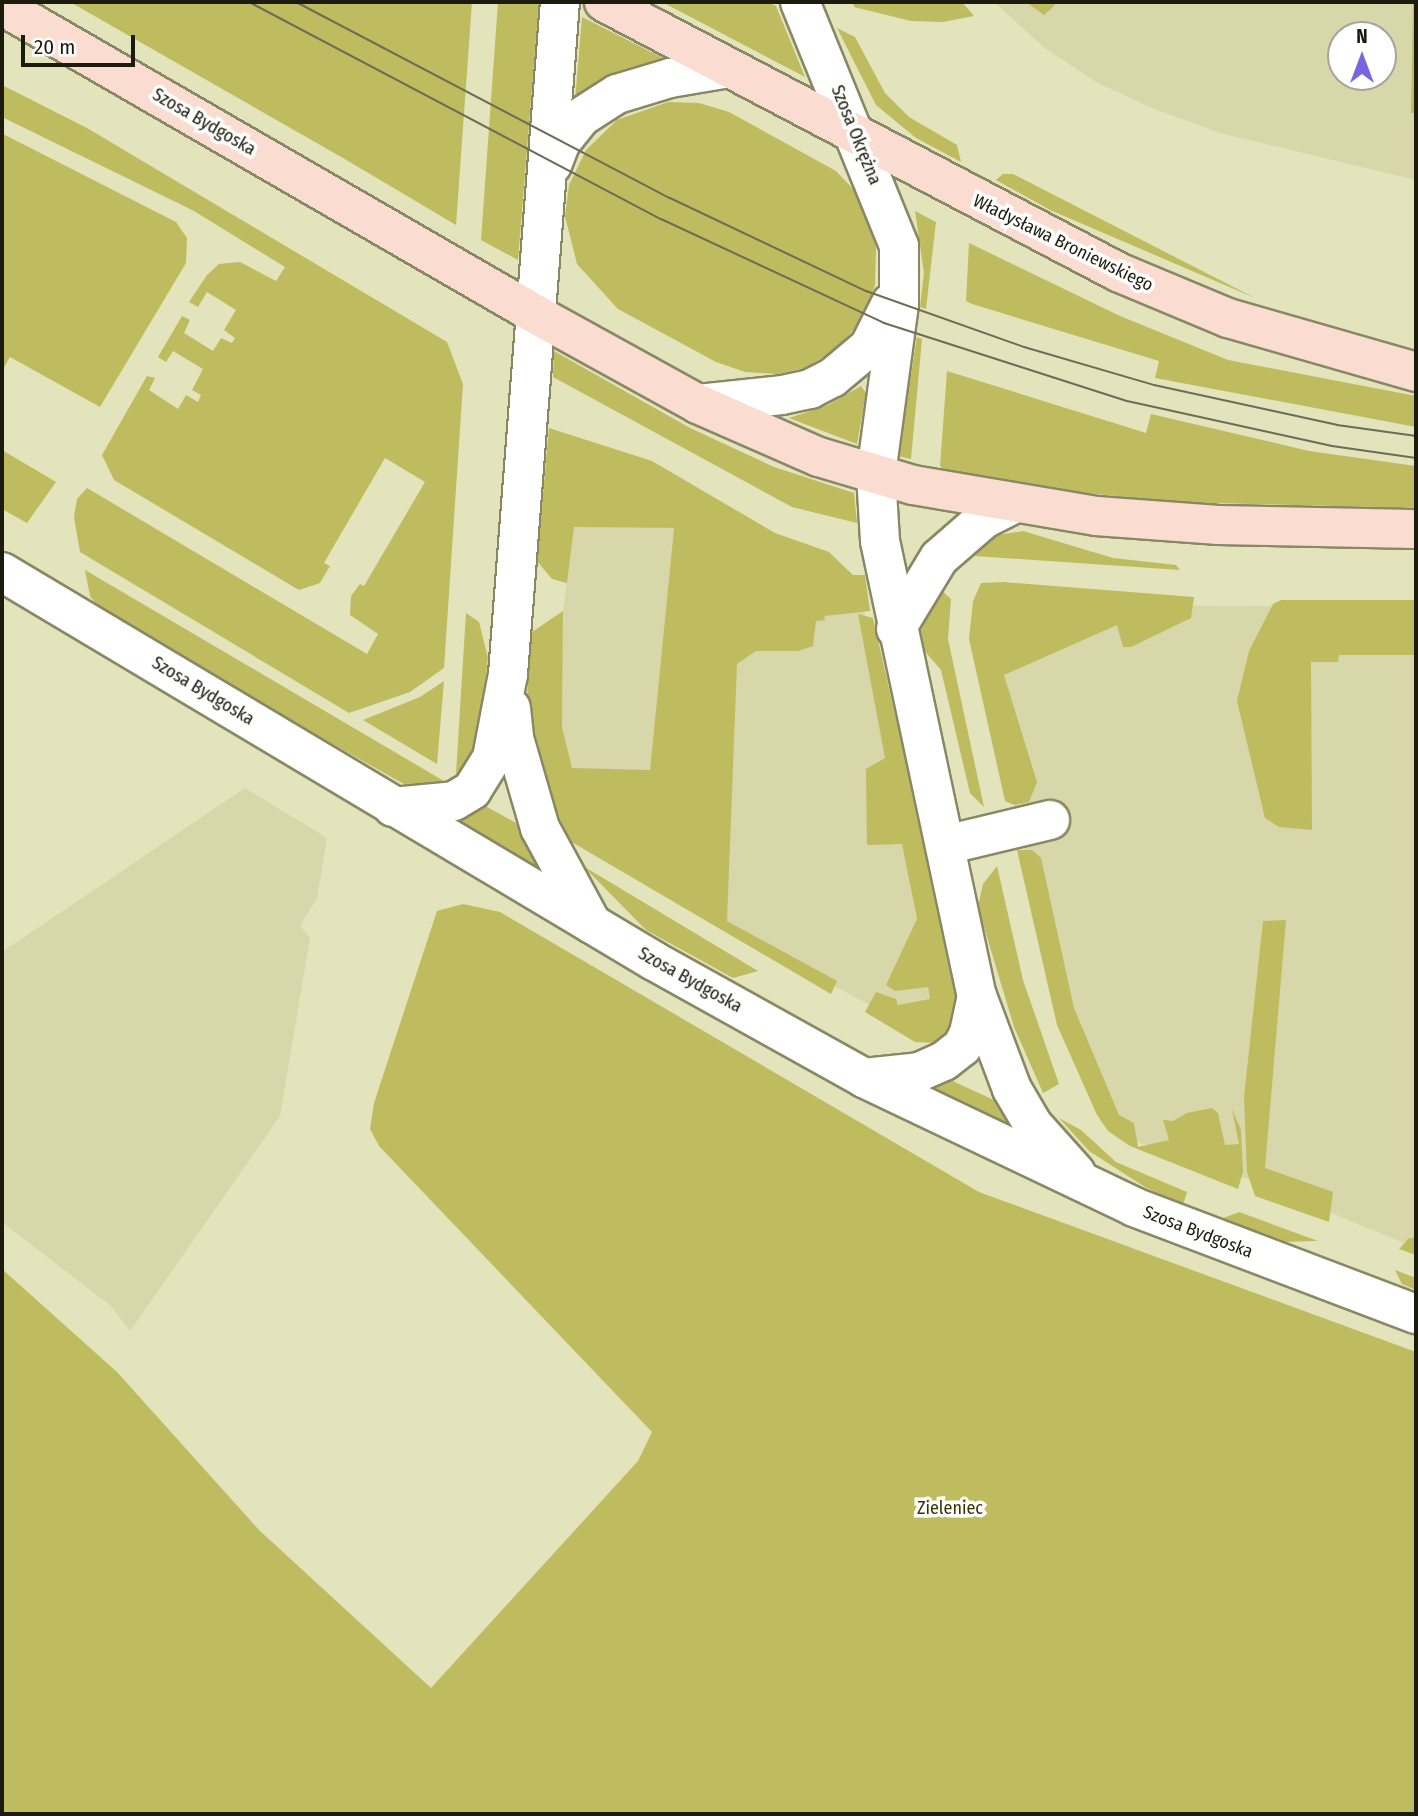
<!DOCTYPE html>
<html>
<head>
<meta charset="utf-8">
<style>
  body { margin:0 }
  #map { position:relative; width:1418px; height:1816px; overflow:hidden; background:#e3e3bc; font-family:"Fira Sans Condensed",sans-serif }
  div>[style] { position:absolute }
  .built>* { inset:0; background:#d7d7a9 }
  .green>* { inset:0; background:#bfbc5f }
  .roads { filter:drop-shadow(2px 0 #898865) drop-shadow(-2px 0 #898865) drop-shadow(0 2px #898865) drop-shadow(0 -2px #898865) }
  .minor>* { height:38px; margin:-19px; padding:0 19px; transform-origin:19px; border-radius:19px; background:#fff }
  .major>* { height:38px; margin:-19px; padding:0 19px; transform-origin:19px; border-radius:19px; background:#faddd0 }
  .tram>* { height:2px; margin:-1px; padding:0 1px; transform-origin:1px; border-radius:1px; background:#6d6d55 }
  span { translate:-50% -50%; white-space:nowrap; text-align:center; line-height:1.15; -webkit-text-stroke:7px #fff; paint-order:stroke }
  .street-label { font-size:18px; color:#1c1c0e }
  .park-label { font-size:18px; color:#373508 }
  .frame { position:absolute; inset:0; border:4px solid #1c1c0e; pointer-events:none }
  .north { position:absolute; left:1327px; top:21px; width:70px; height:70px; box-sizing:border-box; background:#fff; border:2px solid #a4a49f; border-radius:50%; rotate:0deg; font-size:19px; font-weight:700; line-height:28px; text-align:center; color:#1c1c0e }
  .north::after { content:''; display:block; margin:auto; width:24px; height:32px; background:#7965e0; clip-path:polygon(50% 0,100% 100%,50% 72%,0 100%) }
  .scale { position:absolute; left:21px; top:35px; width:114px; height:32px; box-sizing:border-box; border:4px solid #1c1c0e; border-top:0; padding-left:9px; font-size:21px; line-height:24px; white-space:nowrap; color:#1c1c0e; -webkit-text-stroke:5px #fff; paint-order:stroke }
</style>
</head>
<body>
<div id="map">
  <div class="built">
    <i style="clip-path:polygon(evenodd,994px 2px,1416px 2px,1416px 180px,1220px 133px,1152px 108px,1096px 82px,1046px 49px,994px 2px,1341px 35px,1383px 35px,1383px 77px,1341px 77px,1341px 35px)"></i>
    <i style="clip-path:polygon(574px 527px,674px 528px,650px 771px,572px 769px,562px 727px,563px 611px)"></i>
    <i style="clip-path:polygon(677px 594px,862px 598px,937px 1041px,652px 888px)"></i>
    <i style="clip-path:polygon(1040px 605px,1416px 607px,1416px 1248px,1251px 1180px,1129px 1139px,1063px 1009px,982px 669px)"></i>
    <i style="clip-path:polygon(245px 788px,327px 838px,317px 898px,300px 926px,310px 938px,280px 1116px,130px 1331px,111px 1306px,2px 1222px,2px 952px)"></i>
  </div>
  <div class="green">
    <i style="clip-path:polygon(70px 2px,472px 2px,456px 225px,343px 158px)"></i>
    <i style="clip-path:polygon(498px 2px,539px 2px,518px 260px,481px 240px)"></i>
    <i style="clip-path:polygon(662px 2px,767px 2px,776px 6px,805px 77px)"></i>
    <i style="clip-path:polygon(853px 2px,962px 2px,974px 16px,943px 22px,911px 21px,854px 7px)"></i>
    <i style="clip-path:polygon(1026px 2px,1051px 2px,1055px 5px,1044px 15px)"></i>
    <i style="clip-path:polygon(1413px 2px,1416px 2px,1416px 113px,1411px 113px)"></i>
    <i style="clip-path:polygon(582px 17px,661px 57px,663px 59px,610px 76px,575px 100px)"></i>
    <i style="clip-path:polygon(837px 28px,855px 37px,885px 93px,909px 117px,957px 145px,961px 162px,916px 138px,876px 105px)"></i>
    <i style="clip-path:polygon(2px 85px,87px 128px,447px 342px,463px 384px,444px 668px,410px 692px,349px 713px,80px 552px,74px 517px,77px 499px,87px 488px,367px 654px,378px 634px,350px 615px,351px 596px,360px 584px,364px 586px,425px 482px,385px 458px,324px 563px,330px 566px,320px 583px,299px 590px,114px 480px,102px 455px,147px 376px,155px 378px,149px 390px,178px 409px,186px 395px,198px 402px,201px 395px,192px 390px,203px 369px,173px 351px,166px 362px,158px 357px,182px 316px,190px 320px,184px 333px,213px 351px,221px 338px,232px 343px,235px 338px,224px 330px,236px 310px,207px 292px,198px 307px,189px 302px,207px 275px,219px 264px,240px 262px,276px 281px,285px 267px,194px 211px,2px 117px)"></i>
    <i style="clip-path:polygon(668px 102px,699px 103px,729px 112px,836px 171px,853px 189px,870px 219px,876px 248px,875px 285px,860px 323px,835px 350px,805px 368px,778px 374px,745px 372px,716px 362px,618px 309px,577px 264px,565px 216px,569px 185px,586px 150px,617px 120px)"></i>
    <i style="clip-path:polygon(3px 134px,176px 222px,187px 238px,186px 263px,100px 407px,10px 357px,2px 371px)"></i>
    <i style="clip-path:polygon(1003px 174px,1013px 174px,1255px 298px,1050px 210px,996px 180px)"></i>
    <i style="clip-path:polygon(915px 211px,936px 222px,926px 309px,920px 307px,924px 273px)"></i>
    <i style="clip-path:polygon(969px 243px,1120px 316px,1228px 360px,1416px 396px,1416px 427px,1155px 378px,1159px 361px,972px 304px,966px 301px)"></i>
    <i style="clip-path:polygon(917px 337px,922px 339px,911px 459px,898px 456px)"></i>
    <i style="clip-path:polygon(554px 351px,690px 428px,774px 467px,854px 493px,857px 523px,792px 507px,553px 377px)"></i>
    <i style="clip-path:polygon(947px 371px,1146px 433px,1151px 414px,1309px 451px,1416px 466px,1416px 508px,1174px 502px,1048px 489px,944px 470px,940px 466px)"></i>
    <i style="clip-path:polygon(861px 386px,866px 393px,857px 444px,789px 418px,828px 405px)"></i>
    <i style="clip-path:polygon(549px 428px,652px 461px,775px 533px,829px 552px,853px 575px,865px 575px,870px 611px,824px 616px,825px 620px,816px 621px,813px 646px,798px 651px,756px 651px,737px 664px,727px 921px,837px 981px,831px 994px,570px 841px,541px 776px,531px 732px,527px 696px,532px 632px,563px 611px,562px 727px,572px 768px,650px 770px,674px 528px,574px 527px,567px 583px,552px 579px,537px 561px)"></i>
    <i style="clip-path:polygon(2px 450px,56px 482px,27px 523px,2px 509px)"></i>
    <i style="clip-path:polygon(1023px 531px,1113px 558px,1176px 565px,1180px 570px,975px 556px,992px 536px)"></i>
    <i style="clip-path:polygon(85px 570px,449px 784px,411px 788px,105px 616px,90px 596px)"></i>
    <i style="clip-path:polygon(1003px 582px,1194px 597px,1191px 618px,1131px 647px,1123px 647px,1117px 625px,1004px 675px,1037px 782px,1029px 802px,1014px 805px,1005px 801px,969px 639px,973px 601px,981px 583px)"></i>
    <i style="clip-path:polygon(936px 585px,951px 599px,948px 639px,984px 807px,970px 793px,941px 670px,923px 649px,920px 637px,925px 607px)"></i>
    <i style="clip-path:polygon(1281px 600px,1416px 600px,1416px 655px,1339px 655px,1338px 662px,1311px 662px,1312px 830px,1279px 827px,1265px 818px,1237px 701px,1249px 651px,1273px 604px)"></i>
    <i style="clip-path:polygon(466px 613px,479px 622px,488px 658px,475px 762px,456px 774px)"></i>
    <i style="clip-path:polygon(858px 614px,873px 618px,959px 993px,955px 1028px,939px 1043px,915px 1042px,865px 1012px,876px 992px,896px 999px,898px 1005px,930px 999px,928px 987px,895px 991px,886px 985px,917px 919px,902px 844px,867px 845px,866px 769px,885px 758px)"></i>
    <i style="clip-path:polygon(444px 681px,437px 764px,363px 720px,420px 697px)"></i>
    <i style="clip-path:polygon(480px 803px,516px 823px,541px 864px,539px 869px,455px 819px)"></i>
    <i style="clip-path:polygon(1017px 850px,1032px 850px,1041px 858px,1074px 1008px,1119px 1115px,1134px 1123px,1138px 1147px,1169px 1140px,1163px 1120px,1173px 1121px,1187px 1113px,1212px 1108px,1218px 1113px,1225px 1145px,1239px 1144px,1232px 1109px,1241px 1130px,1243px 1172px,1238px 1189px,1130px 1146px,1108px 1131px,1097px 1115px,1057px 1025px)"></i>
    <i style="clip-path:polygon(583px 866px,758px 971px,733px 978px,646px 930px)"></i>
    <i style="clip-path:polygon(997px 866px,1023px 980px,1059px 1084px,1043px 1093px,1014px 1027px,978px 907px,983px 884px)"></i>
    <i style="clip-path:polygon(463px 904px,500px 912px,979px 1192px,1416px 1352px,1416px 1814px,2px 1814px,2px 1269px,117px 1372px,259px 1530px,431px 1688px,638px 1461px,652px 1432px,379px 1146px,370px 1129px,374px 1103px,437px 911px)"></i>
    <i style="clip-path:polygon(1286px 920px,1265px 1168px,1333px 1192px,1329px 1222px,1255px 1196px,1247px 1172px,1244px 1097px,1263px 921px)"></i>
    <i style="clip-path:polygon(944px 1077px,998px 1102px,1017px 1132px,923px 1085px)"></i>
    <i style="clip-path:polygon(1059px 1118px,1081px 1130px,1116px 1162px,1187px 1192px,1183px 1205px,1145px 1187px,1089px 1151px)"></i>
    <i style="clip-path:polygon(1239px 1212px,1318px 1241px,1280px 1242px,1218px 1220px)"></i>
    <i style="clip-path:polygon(1416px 1237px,1416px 1255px,1399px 1249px,1408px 1239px)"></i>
    <i style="clip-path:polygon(1395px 1270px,1416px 1278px,1416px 1290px,1402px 1284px)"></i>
  </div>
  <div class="roads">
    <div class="minor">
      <i style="left:800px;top:2px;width:263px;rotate:67.9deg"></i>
      <i style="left:899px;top:246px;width:58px;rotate:90deg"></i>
      <i style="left:899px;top:304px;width:173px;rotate:97.7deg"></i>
      <i style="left:876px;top:475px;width:66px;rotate:86.5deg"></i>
      <i style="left:880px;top:541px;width:465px;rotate:78deg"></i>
      <i style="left:977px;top:996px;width:99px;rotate:69.4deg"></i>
      <i style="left:1012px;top:1089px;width:42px;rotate:59.7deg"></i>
      <i style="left:1033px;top:1125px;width:64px;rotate:48.1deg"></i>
      <i style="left:552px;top:165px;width:25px;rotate:-69deg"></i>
      <i style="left:561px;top:142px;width:32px;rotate:-51deg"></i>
      <i style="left:581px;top:117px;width:43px;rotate:-32.6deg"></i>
      <i style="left:617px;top:94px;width:55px;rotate:-16.8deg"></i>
      <i style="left:670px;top:78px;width:60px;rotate:-9.6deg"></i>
      <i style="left:698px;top:404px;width:84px;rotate:-6.1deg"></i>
      <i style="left:782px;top:395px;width:29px;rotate:-12deg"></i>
      <i style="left:810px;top:389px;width:25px;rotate:-27deg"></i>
      <i style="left:832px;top:378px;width:48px;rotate:-40deg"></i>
      <i style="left:869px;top:347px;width:49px;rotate:-63.4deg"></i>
      <i style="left:2px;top:572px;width:759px;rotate:30.82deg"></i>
      <i style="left:654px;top:961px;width:240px;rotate:29.1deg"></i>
      <i style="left:864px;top:1078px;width:299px;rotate:25.5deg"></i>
      <i style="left:1134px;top:1207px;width:302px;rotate:20.8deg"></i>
      <i style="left:896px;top:629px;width:83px;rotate:-58.8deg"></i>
      <i style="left:939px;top:558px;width:60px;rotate:-40.9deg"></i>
      <i style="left:984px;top:519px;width:31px;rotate:-27deg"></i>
      <i style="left:511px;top:708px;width:30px;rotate:84deg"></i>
      <i style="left:514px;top:738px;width:94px;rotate:73.9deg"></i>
      <i style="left:540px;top:828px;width:109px;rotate:61.6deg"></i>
      <i style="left:393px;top:807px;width:61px;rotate:-5.6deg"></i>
      <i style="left:454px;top:801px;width:21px;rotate:-31deg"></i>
      <i style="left:472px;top:790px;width:38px;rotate:-58deg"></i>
      <i style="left:492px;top:758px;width:86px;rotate:-79.2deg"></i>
      <i style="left:508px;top:674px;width:674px;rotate:-85.58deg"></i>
      <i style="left:945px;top:845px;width:108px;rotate:-13.4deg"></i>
      <i style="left:864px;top:1078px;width:55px;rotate:-6.2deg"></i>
      <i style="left:919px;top:1072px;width:27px;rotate:-24deg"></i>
      <i style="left:944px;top:1061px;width:23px;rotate:-38deg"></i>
      <i style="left:962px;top:1047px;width:16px;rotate:-63deg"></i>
      <i style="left:969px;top:1033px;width:38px;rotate:-78deg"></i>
    </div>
    <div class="major">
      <i style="left:604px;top:2px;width:581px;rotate:27.71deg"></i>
      <i style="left:1118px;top:272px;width:119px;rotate:22.7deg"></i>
      <i style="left:1228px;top:318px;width:196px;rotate:16deg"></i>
      <i style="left:2px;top:6px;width:618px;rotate:30.01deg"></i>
      <i style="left:537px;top:315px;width:184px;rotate:28.9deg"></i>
      <i style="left:698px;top:404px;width:132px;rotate:23.7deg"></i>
      <i style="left:819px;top:457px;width:98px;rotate:16.6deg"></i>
      <i style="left:913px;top:485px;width:186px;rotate:9.6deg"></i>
      <i style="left:1096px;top:516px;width:123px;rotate:4.2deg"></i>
      <i style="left:1219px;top:525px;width:197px;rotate:1.2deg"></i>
    </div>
  </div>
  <div class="tram">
    <i style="left:249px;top:2px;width:466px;rotate:27.8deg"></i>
    <i style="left:661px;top:219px;width:246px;rotate:25deg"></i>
    <i style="left:884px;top:323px;width:255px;rotate:17.8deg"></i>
    <i style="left:1127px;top:401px;width:210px;rotate:12.4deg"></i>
    <i style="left:1332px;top:446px;width:85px;rotate:8.1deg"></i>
    <i style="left:296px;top:2px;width:422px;rotate:27.7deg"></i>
    <i style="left:670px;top:198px;width:217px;rotate:25.4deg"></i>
    <i style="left:866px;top:291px;width:168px;rotate:19.5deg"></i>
    <i style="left:1024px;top:347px;width:135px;rotate:16.3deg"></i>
    <i style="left:1154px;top:385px;width:187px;rotate:12.3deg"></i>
    <i style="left:1337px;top:425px;width:80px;rotate:7.9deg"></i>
  </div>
  <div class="street-label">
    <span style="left:204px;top:122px;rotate:30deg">Szosa Bydgoska</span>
    <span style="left:856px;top:135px;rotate:68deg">Szosa Okrężna</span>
    <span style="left:1063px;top:243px;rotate:26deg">Władysława Broniewskiego</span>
    <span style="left:203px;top:691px;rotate:31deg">Szosa Bydgoska</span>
    <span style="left:690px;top:980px;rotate:29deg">Szosa Bydgoska</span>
    <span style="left:1198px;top:1232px;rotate:21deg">Szosa Bydgoska</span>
  </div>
  <div class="park-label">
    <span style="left:950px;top:1508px">Zieleniec</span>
  </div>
  <div class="frame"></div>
  <div class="north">N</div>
  <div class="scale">20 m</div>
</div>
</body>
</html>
